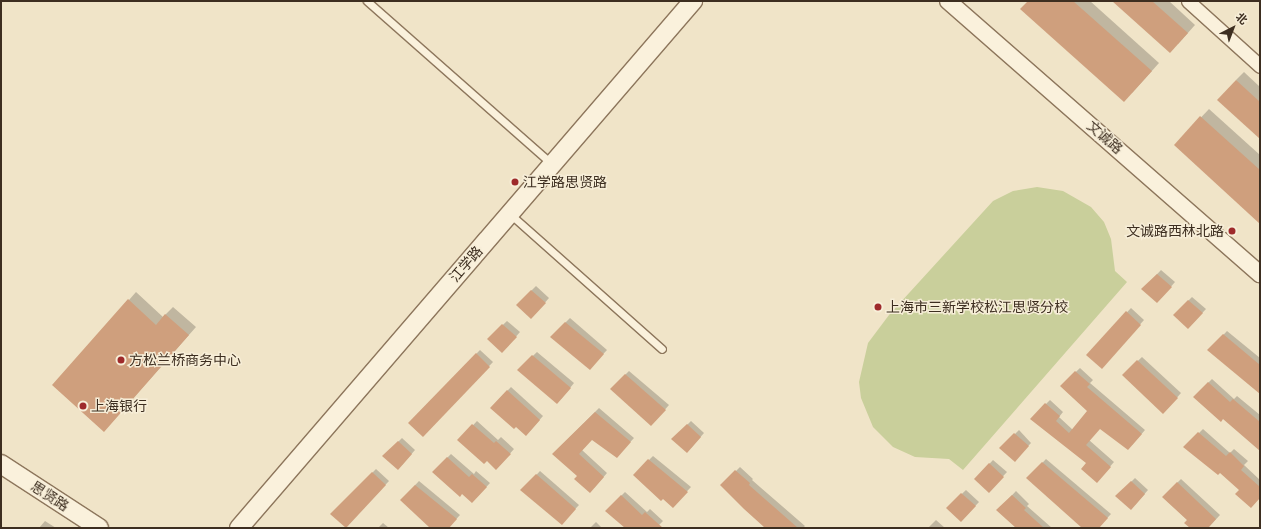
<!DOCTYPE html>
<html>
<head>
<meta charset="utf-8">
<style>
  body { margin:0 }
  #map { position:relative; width:1261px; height:529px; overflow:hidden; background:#f0e4c8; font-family:"Source Serif 4","Noto Sans SC",serif }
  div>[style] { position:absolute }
  .green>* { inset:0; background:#c9cf9b }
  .shadow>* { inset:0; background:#0003 }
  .building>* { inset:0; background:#cf9f7d }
  .roads { filter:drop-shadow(1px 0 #8d765c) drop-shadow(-1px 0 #8d765c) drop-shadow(0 1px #8d765c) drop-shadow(0 -1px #8d765c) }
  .service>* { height:7px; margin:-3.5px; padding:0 3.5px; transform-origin:3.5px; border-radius:3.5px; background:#faf1dc }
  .minor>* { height:13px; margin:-6.5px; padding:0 6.5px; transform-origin:6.5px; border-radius:6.5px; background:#faf1dc }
  .tertiary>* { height:16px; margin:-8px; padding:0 8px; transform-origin:8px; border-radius:8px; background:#faf1dc }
  .secondary>* { height:18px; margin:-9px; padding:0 9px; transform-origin:9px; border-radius:9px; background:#faf1dc }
  .dots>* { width:11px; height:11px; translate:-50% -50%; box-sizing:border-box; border:2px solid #f7eed8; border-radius:50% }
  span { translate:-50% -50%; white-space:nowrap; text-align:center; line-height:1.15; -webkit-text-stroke:3px #f7eed8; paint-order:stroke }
  .street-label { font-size:14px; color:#3d2e20 }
  .poi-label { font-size:14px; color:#3d2e20 }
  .left { translate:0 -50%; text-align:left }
  .right { translate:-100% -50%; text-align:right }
  .frame { position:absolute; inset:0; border:2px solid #3d2e20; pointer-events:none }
  .north { position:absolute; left:1213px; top:8px; width:40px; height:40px; -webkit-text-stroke:3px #f7eed8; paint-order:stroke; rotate:42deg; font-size:11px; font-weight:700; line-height:16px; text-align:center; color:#3d2e20 }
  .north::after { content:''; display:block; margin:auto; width:14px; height:18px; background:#3d2e20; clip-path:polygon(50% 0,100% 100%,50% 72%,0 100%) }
</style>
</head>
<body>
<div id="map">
  <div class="green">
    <i style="clip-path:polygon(1037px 187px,1063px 191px,1091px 207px,1104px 222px,1111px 239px,1115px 271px,1127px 282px,963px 470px,949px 459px,915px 457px,893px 447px,873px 427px,861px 398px,859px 382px,868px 343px,889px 315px,993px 201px,1013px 191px)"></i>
  </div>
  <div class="shadow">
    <i style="clip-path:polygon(1029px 1px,1090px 1px,1159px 63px,1132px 93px)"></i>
    <i style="clip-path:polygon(1113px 1px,1169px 1px,1195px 25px,1178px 44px)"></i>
    <i style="clip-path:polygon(1244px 72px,1260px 87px,1260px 137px,1236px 80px)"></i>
    <i style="clip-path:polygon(1209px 109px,1260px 155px,1260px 222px,1175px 145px)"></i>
    <i style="clip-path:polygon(1161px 270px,1175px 282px,1161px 298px,1143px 289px)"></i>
    <i style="clip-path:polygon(536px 286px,549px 298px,535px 314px,517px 305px)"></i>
    <i style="clip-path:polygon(136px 292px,163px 317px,173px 307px,196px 327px,112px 422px,129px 300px)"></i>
    <i style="clip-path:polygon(1192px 297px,1206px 309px,1192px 324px,1174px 315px)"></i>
    <i style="clip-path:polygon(1131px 308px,1144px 320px,1105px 364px,1087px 355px)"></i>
    <i style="clip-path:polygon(570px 318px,607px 350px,593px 365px,551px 337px)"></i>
    <i style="clip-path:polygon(507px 321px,520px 332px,506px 348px,488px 339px)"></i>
    <i style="clip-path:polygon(1227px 331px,1260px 358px,1260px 392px,1209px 350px)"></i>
    <i style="clip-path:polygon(480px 350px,493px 362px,423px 436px,409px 423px)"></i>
    <i style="clip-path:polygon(537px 352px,574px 383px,561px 399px,518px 370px)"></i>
    <i style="clip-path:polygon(1142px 357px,1181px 393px,1167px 409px,1123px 375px)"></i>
    <i style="clip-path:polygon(1080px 368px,1093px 380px,1090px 383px,1145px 430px,1132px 445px,1100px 428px,1089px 440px,1114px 462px,1100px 478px,1087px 463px,1031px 419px,1050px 400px,1063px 412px,1059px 417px,1073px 430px,1088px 411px,1061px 386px)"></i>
    <i style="clip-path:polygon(629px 371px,669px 405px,655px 421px,611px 389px)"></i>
    <i style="clip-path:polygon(1212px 379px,1234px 399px,1237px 396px,1260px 415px,1260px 450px,1223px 418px,1194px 397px)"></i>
    <i style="clip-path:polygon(511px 387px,543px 416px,530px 431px,516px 426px,491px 408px)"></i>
    <i style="clip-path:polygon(599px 408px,634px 438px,620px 453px,592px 439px,582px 450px,607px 473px,594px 488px,553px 454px)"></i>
    <i style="clip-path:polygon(477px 421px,498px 440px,501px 437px,514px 449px,500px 465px,487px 460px,459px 440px)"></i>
    <i style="clip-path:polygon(691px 421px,704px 433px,691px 448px,673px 439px)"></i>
    <i style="clip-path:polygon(1203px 429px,1230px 453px,1234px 449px,1248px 461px,1244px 465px,1260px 480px,1260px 497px,1241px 490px,1220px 471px,1185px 447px)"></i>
    <i style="clip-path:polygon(1019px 430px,1031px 443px,1018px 457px,1001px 448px)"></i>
    <i style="clip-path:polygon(402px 438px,415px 450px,402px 465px,384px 456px)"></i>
    <i style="clip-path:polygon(451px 454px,474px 474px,476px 471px,490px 483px,476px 498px,462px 493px,433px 472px)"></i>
    <i style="clip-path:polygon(653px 456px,691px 487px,677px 502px,634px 475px)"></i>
    <i style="clip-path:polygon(1046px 459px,1111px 514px,1098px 528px,1088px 528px,1028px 478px)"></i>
    <i style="clip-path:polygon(993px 460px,1007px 472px,993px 487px,975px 479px)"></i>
    <i style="clip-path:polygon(740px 467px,753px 479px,752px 480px,805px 526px,803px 528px,769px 528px,722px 485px)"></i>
    <i style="clip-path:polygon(376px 469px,389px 481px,346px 527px,332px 514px)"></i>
    <i style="clip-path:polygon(540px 471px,579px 505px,565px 520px,522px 490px)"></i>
    <i style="clip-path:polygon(1135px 478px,1148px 490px,1135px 505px,1117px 496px)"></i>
    <i style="clip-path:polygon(1181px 479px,1220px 515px,1208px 528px,1196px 528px,1163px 497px)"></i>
    <i style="clip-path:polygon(419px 481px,460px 515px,448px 528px,436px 528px,401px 500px)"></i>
    <i style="clip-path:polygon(966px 490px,979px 502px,965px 517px,947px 508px)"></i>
    <i style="clip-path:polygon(1016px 491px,1029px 504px,1027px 506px,1052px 528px,1018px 528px,998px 510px)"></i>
    <i style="clip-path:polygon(625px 492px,647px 512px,650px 509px,663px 521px,656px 528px,630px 528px,607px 510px)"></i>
    <i style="clip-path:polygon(936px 520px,945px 528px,928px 528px)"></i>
    <i style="clip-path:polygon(45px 521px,56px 528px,39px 528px)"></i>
    <i style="clip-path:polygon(596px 522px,602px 528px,590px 528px)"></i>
    <i style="clip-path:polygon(383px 523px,389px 528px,378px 528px)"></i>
  </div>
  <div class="building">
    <i style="clip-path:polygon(1028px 1px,1073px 1px,1152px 71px,1124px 102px,1020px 9px)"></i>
    <i style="clip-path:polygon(1112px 1px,1152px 1px,1188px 33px,1170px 53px)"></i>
    <i style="clip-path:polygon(1236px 80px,1260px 102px,1260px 139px,1217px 100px)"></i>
    <i style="clip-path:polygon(1200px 116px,1260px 170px,1260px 224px,1174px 145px)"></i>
    <i style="clip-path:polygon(1157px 274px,1172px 287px,1157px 303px,1141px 289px)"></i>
    <i style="clip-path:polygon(531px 290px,546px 303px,531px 319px,516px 305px)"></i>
    <i style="clip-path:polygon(128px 299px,156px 325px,165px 314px,189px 335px,104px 432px,52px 385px)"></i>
    <i style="clip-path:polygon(1188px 300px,1203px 313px,1188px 329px,1173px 315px)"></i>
    <i style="clip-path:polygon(1126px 311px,1141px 325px,1102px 369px,1086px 355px)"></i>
    <i style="clip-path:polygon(565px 322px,604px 354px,590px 370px,550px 337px)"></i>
    <i style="clip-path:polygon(502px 324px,517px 337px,502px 353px,487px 339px)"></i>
    <i style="clip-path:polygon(1223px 334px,1260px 365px,1260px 394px,1207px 350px)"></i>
    <i style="clip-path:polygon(476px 353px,490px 367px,423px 437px,408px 423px)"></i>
    <i style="clip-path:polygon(532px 355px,571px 388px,557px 404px,517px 370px)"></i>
    <i style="clip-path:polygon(1137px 360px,1178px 398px,1163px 414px,1122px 375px)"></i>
    <i style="clip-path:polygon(1075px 371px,1090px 384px,1087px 387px,1142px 434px,1128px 450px,1100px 429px,1086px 445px,1111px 467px,1097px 483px,1081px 469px,1086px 463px,1030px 419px,1045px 403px,1060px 416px,1056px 421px,1069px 433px,1087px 411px,1060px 386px)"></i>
    <i style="clip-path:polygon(625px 374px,666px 410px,651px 426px,610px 389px)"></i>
    <i style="clip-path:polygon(1208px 382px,1230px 402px,1233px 399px,1260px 422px,1260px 451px,1223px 419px,1221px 422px,1193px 397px)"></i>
    <i style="clip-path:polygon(507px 390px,540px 420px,526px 436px,516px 427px,514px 429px,490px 408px)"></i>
    <i style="clip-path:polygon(595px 412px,631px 442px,617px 458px,592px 440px,579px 454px,604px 477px,590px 493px,574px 479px,577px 476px,552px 454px)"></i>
    <i style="clip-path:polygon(472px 424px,494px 443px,496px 441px,511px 454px,496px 470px,487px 461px,484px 464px,457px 440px)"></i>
    <i style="clip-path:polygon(687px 424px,701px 437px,687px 453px,671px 439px)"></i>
    <i style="clip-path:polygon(1198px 432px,1226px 456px,1230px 452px,1244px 466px,1241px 470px,1260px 487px,1260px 498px,1251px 508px,1235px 494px,1239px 490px,1220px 473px,1218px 475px,1183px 447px)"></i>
    <i style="clip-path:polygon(1014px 433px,1029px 446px,1015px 462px,999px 448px)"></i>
    <i style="clip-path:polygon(398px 441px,412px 454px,398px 470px,382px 456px)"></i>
    <i style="clip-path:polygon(447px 457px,469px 477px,472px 474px,487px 487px,472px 503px,462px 494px,460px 497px,432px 472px)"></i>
    <i style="clip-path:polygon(648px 459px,688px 492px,673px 508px,663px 499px,661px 501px,633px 475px)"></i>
    <i style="clip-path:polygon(1042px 462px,1108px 518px,1099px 528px,1082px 528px,1026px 478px)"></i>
    <i style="clip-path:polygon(989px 463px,1004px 477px,989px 493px,974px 479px)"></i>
    <i style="clip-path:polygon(735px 470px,750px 483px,749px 485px,798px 528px,765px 528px,744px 509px,720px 485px)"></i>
    <i style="clip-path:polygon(372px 472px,386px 485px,346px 528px,330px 514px)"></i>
    <i style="clip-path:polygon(536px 474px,576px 509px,562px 525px,520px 490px)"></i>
    <i style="clip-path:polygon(1131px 481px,1145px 494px,1131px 510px,1115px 496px)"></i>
    <i style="clip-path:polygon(1177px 482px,1216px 519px,1208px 528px,1190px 528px,1184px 523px,1187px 520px,1162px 497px)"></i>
    <i style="clip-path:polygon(415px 485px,457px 519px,449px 528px,430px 528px,400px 500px)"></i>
    <i style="clip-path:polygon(961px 493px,976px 506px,961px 522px,946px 508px)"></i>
    <i style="clip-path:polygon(621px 495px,642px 515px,645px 512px,663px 528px,625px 528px,605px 511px)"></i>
    <i style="clip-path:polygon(1012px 495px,1026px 508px,1024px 510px,1044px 528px,1016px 528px,996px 510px)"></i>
  </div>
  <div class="roads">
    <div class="service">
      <i style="left:367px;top:1px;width:247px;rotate:41.4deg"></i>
      <i style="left:510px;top:214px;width:203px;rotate:41.6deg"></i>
    </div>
    <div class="minor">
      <i style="left:1188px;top:1px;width:97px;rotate:42.1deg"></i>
    </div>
    <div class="tertiary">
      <i style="left:948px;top:1px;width:415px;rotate:41.2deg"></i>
    </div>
    <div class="secondary">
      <i style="left:1px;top:464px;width:117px;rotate:33.1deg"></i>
      <i style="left:239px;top:528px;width:696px;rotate:-49.26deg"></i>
    </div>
  </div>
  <div class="dots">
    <i style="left:515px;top:182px;background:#9e2a2b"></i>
    <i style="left:1232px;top:231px;background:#9e2a2b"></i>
    <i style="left:878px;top:307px;background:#9e2a2b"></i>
    <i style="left:121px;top:360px;background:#9e2a2b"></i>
    <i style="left:83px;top:406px;background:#9e2a2b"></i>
  </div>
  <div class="street-label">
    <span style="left:1105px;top:137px;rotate:41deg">文诚路</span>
    <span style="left:466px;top:264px;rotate:-49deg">江学路</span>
    <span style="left:50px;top:496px;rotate:33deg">思贤路</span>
  </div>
  <div class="poi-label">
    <span class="left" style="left:523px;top:182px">江学路思贤路</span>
    <span class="right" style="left:1224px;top:231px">文诚路西林北路</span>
    <span class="left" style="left:886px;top:307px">上海市三新学校松江思贤分校</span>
    <span class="left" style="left:129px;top:360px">方松兰桥商务中心</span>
    <span class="left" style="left:91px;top:406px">上海银行</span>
  </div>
  <div class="frame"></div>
  <div class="north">北</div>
</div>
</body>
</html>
